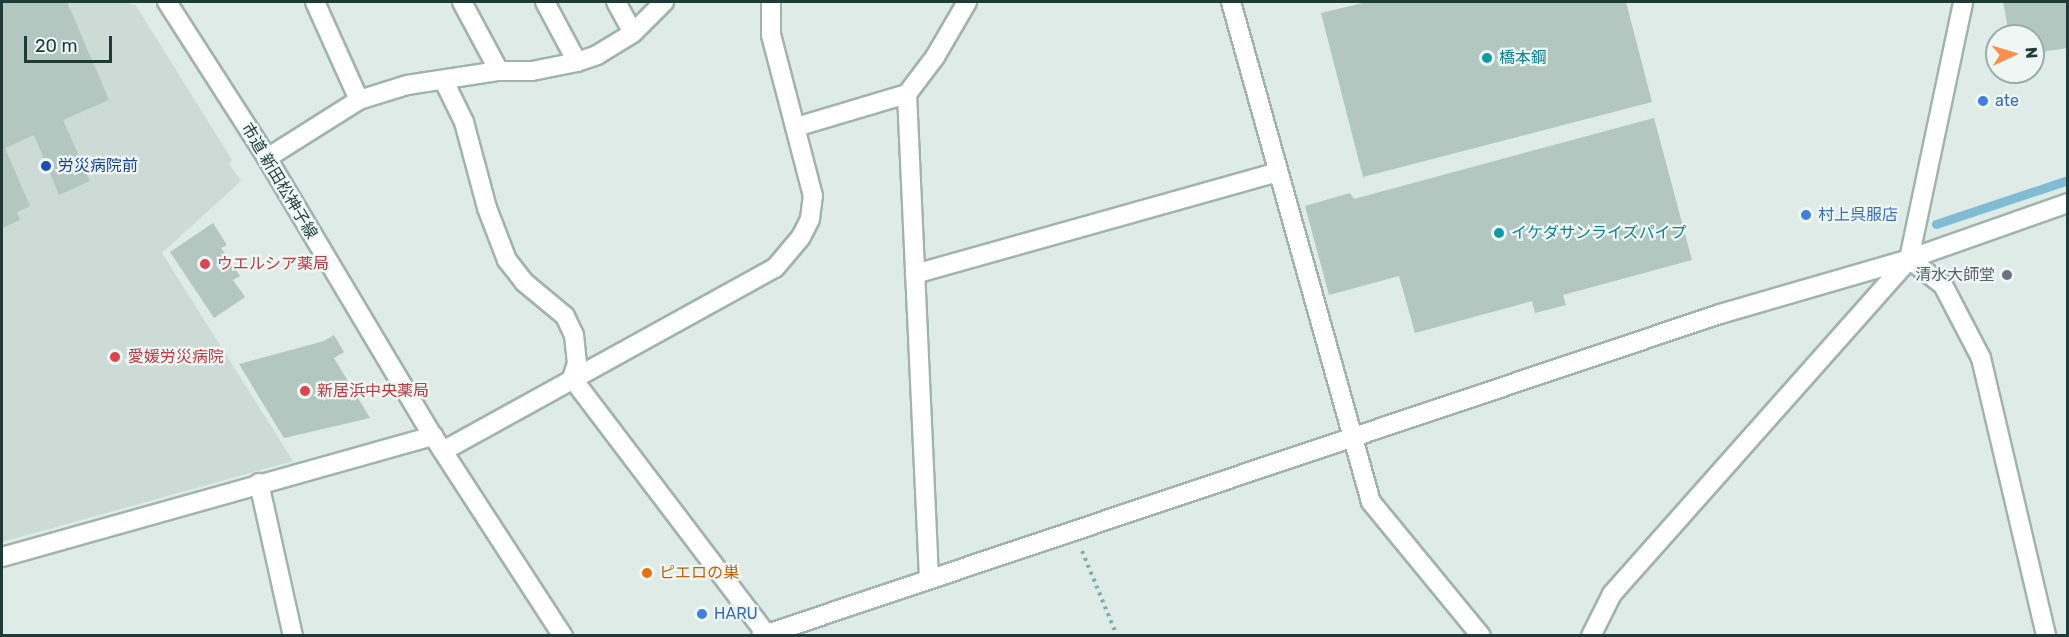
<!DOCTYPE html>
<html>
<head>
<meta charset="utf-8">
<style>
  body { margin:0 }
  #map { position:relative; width:2069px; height:637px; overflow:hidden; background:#deebe7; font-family:Rubik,"Noto Sans JP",sans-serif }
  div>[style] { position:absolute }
  .built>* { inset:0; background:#ccdbd6 }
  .stream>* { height:9px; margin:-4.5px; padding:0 4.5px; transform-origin:4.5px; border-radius:4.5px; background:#81bcd5 }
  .building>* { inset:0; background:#b3c6c0 }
  .path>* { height:4px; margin-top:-2px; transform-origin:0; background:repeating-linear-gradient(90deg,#7cb1a7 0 3px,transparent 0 7.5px) }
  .roads { filter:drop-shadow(2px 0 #a1b3af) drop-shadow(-2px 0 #a1b3af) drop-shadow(0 2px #a1b3af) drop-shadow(0 -2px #a1b3af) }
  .minor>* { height:18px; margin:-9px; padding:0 9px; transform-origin:9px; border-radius:9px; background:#fff }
  .tertiary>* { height:18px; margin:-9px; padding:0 9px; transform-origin:9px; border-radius:9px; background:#fff }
  .dots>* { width:16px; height:16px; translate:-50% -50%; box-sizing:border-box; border:3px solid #eef7f4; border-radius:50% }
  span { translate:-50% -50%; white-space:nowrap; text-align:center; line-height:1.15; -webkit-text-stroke:4.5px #eef7f4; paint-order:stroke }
  .culture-label { font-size:16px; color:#0d838f }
  .left { translate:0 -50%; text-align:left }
  .shop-label { font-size:16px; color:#366cbe }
  .transit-label { font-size:16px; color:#164399 }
  .street-label { font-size:16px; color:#1e3b38 }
  .health-label { font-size:16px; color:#be3a42 }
  .worship-label { font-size:16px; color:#5b616d }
  .right { translate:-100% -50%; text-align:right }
  .food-label { font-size:16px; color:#c56008 }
  .frame { position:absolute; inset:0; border:3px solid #1e3b38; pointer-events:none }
  .north { position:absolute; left:1985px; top:24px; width:60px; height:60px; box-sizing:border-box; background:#eef7f4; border:2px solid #9baca9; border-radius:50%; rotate:86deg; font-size:16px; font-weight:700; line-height:24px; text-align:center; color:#1e3b38 }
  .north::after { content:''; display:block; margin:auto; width:21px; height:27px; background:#fc8e4b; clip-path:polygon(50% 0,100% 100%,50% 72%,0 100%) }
  .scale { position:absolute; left:24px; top:36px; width:88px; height:27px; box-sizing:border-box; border:3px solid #1e3b38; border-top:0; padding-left:8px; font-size:18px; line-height:21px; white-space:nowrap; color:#1e3b38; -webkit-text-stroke:4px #eef7f4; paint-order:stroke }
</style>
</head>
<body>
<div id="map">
  <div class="built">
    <i style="clip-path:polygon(2px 2px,128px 2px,131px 5px,135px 4px,232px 160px,229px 164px,241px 181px,162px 253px,293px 461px,2px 542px)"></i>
  </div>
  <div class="stream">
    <i style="left:1936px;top:224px;width:139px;rotate:-18.4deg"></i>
  </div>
  <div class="building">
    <i style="clip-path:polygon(2px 2px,67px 2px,109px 100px,63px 120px,90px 181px,59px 195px,34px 135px,5px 148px,30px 206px,17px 212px,20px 220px,2px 228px)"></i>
    <i style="clip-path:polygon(1367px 2px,1626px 2px,1652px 102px,1363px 177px,1321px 13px)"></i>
    <i style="clip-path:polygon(2003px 2px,2068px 2px,2068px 48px,2033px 53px,2033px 36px,2005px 36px,2005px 33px,2009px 33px)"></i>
    <i style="clip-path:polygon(1654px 118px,1692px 260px,1563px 295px,1566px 305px,1535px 313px,1532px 301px,1415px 333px,1399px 276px,1329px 295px,1305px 206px,1350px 193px,1354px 199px)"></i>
    <i style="clip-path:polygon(213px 223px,227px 245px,221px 248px,240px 276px,233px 280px,245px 297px,214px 318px,170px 252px)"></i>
    <i style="clip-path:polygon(334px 335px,344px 352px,334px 358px,370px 418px,284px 438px,239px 364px,324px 341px)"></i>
  </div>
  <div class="path">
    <i style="left:1082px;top:551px;width:92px;rotate:67.6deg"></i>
  </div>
  <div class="roads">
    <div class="minor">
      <i style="left:315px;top:2px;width:107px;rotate:65.8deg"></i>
      <i style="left:462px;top:2px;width:78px;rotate:61.8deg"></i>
      <i style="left:545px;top:2px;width:68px;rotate:61.9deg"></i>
      <i style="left:616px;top:2px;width:35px;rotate:61deg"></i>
      <i style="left:1231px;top:2px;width:519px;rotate:74.36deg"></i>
      <i style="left:1371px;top:502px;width:173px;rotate:50.6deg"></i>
      <i style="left:444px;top:81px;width:46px;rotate:64deg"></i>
      <i style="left:464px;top:122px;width:89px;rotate:75deg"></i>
      <i style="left:487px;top:208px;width:56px;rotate:69deg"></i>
      <i style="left:507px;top:260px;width:28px;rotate:52deg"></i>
      <i style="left:524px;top:282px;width:53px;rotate:39.7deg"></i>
      <i style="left:565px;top:316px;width:21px;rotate:65deg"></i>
      <i style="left:574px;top:335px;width:28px;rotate:84deg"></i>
      <i style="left:577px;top:363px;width:16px;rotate:108deg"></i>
      <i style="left:572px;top:378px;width:321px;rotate:52.8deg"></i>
      <i style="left:907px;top:94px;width:485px;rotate:87.4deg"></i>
      <i style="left:796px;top:127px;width:116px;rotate:-16.6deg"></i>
      <i style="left:907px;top:94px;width:46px;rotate:-52.9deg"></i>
      <i style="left:935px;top:57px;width:64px;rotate:-59.8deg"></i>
      <i style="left:267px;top:158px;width:109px;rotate:-32.2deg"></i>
      <i style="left:359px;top:100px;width:50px;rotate:-17.4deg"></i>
      <i style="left:407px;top:85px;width:93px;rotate:-8.7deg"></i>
      <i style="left:499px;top:71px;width:33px"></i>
      <i style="left:532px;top:71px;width:46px;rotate:-11.3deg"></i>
      <i style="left:577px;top:62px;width:21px;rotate:-19deg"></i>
      <i style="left:597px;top:55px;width:42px;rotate:-31.4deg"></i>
      <i style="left:633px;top:33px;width:44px;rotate:-45deg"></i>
      <i style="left:1909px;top:259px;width:43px;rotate:37.4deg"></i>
      <i style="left:1943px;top:285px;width:82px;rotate:62.5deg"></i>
      <i style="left:1981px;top:358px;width:285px;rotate:76.8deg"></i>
      <i style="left:915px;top:274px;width:377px;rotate:-15.7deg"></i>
      <i style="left:443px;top:451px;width:379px;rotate:-28.9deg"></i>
      <i style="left:775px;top:268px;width:40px;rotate:-50deg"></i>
      <i style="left:801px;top:237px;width:20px;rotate:-63deg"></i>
      <i style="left:810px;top:219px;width:23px;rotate:-83deg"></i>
      <i style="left:813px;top:196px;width:166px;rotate:-104.6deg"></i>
      <i style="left:771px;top:35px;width:33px;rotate:-90deg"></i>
      <i style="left:259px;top:483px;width:157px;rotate:77.5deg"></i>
      <i style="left:2px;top:557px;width:448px;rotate:-15.7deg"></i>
      <i style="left:1591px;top:636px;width:47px;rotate:-63.4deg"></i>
      <i style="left:1612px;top:594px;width:448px;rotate:-48.4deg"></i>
      <i style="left:1909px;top:259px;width:263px;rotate:-78.1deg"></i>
    </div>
    <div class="tertiary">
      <i style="left:167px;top:2px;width:185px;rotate:57.3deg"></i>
      <i style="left:267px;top:158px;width:324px;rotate:59.2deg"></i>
      <i style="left:433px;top:436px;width:239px;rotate:57deg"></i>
      <i style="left:761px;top:636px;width:1012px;rotate:-18.56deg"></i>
      <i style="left:1720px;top:314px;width:197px;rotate:-16.2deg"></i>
      <i style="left:1909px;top:259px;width:169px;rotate:-19.4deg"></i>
    </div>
  </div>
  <div class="dots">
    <i style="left:1487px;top:58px;background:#0f9aa8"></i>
    <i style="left:1983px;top:101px;background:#3f7fe0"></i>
    <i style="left:46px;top:166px;background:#1a4fb4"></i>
    <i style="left:1806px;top:215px;background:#3f7fe0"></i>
    <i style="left:1499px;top:233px;background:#0f9aa8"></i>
    <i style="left:205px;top:264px;background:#e0444e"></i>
    <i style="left:2007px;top:275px;background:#6b7280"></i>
    <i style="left:115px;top:357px;background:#e0444e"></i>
    <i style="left:305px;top:391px;background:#e0444e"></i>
    <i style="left:647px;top:573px;background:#e8710a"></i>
    <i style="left:702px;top:614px;background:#3f7fe0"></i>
  </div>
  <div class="culture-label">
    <span class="left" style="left:1499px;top:58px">橋本鋼</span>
    <span class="left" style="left:1511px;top:233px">イケダサンライズパイプ</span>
  </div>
  <div class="shop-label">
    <span class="left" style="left:1995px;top:101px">ate</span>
    <span class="left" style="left:1818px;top:215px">村上呉服店</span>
    <span class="left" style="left:714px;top:614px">HARU</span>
  </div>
  <div class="transit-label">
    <span class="left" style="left:58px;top:166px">労災病院前</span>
  </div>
  <div class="street-label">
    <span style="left:279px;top:181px;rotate:59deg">市道 新田松神子線</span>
  </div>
  <div class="health-label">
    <span class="left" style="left:217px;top:264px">ウエルシア薬局</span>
    <span class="left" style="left:128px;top:357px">愛媛労災病院</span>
    <span class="left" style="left:317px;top:391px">新居浜中央薬局</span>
  </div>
  <div class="worship-label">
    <span class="right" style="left:1995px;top:275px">清水大師堂</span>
  </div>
  <div class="food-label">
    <span class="left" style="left:659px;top:573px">ピエロの巣</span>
  </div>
  <div class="frame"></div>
  <div class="north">N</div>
  <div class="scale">20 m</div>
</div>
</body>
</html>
